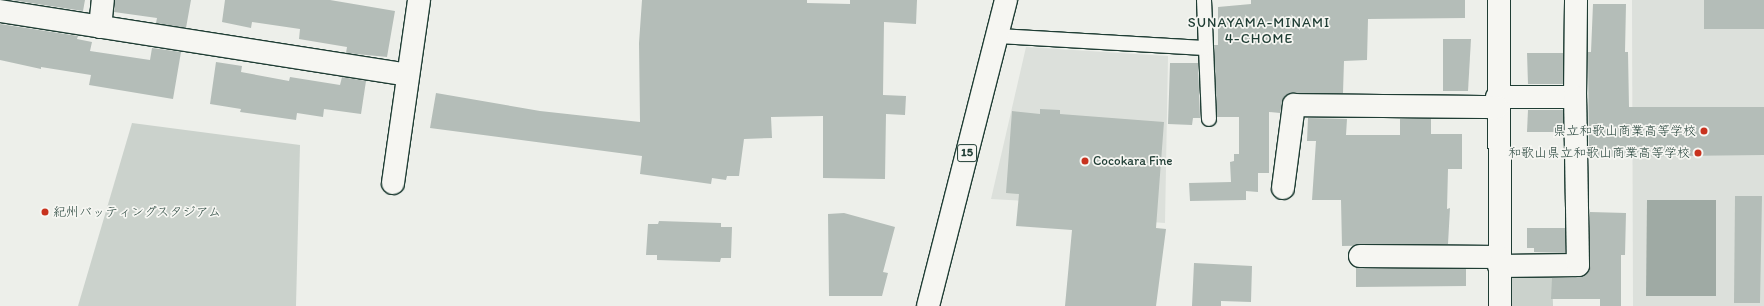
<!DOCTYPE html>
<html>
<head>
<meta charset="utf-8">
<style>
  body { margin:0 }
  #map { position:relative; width:1764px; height:306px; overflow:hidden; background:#edefea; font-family:Itim,"Klee One",sans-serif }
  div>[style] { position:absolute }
  .built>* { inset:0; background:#dce0db }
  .green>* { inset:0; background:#cbd2cc }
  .water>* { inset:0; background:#9faaa4 }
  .building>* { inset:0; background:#b4bdb8 }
  .roads { filter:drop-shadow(1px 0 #1f3d34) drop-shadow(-1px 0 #1f3d34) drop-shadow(0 1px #1f3d34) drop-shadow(0 -1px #1f3d34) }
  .service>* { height:14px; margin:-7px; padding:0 7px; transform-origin:7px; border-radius:7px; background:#f6f6f2 }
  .minor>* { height:22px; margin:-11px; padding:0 11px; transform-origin:11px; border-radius:11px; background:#f6f6f2 }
  .primary>* { height:22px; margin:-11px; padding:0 11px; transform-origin:11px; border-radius:11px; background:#f6f6f2 }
  .dots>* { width:11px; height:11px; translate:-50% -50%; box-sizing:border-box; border:2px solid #f6f6f2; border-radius:50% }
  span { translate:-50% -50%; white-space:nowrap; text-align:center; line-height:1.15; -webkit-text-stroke:3.5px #f6f6f2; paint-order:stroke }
  .shield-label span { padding:1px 3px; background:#f6f6f2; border:1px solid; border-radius:3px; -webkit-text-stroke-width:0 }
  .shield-label { font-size:12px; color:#1f3d34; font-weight:700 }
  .poi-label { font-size:13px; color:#1f3d34 }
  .right { translate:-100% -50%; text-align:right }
  .left { translate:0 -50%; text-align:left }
  .neighbourhood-label { font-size:14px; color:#1f3d34; letter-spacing:1px }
</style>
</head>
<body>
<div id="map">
  <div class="built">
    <i style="clip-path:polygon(1632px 0,1764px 0,1764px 306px,1633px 306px)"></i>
    <i style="clip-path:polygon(1026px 47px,1168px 56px,1165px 223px,1081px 217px,1080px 204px,991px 199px)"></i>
  </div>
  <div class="green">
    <i style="clip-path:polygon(132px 123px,300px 145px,296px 306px,78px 306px)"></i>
    <i style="clip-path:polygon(1516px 273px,1552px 273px,1553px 306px,1508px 306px,1508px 279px)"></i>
  </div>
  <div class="water">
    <i style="clip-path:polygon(1647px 200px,1716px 200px,1716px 296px,1646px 296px)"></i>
  </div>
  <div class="building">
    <i style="clip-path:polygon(11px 0,85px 0,83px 11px)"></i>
    <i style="clip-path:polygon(115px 0,191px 0,186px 28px,156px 23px,157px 18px,114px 12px)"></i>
    <i style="clip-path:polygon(225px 0,330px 0,395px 11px,387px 57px,346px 53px,347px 47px,299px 39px,300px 29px,252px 22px,251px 28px,222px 22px)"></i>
    <i style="clip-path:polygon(642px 0,807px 0,807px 3px,850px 4px,850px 0,917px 0,916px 24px,884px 22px,883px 95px,906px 96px,905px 115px,886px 114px,885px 179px,823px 178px,823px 116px,771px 117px,772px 138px,744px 139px,739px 176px,727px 176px,726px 180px,712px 178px,711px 184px,640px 174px,642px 156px,430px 128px,436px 93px,540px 111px,640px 122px,639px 43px)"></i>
    <i style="clip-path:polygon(1251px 0,1465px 0,1465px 18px,1368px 19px,1367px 60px,1344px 61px,1343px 93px,1289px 94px,1284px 98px,1280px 113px,1269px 112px,1269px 173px,1258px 173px,1258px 192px,1246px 191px,1246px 200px,1190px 201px,1189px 183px,1231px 182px,1230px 162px,1234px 161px,1234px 154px,1239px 154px,1239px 117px,1217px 117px,1214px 45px,1218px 45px,1218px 7px,1251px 4px)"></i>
    <i style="clip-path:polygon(1704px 0,1764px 0,1764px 29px,1704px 29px)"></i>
    <i style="clip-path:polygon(1593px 4px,1626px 4px,1625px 52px,1628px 52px,1629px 107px,1764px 107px,1764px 155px,1589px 157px,1588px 52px,1591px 52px)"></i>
    <i style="clip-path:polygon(0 24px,78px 36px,77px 39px,92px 42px,90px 51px,150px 60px,152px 48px,181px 52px,173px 99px,89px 85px,91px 75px,41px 67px,41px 69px,0 60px)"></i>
    <i style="clip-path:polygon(1443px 39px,1471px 39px,1468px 91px,1443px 91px)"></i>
    <i style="clip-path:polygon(1527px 53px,1563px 53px,1563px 84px,1528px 84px)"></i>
    <i style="clip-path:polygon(216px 62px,242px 66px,241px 72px,289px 81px,290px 77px,340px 85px,342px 77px,366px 81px,361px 114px,324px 109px,323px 117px,297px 113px,296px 120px,240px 112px,241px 109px,210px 104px)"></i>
    <i style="clip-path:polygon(1170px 63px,1198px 63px,1200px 118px,1193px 118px,1192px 125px,1168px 124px)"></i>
    <i style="clip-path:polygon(1040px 109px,1060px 110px,1060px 114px,1164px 122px,1156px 228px,1166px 229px,1156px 306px,1065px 306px,1072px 230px,1016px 226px,1019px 194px,1006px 193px,1012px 111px,1040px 114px)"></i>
    <i style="clip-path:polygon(1528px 110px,1563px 110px,1563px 132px,1527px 132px)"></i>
    <i style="clip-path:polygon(1308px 118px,1347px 119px,1346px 135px,1400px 135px,1400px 119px,1431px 119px,1431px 134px,1462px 134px,1462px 169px,1448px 169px,1447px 209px,1450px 208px,1448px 244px,1342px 246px,1341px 200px,1312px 200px,1316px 141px,1307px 141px)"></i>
    <i style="clip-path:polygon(1735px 196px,1762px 196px,1760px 303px,1734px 303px)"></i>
    <i style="clip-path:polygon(1590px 212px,1626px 213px,1625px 255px,1621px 255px,1621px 306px,1600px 306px,1600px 299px,1551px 299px,1552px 278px,1579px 277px,1589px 271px)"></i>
    <i style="clip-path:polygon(844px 213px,895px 227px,883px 272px,888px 273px,882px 296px,829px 296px,828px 214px)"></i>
    <i style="clip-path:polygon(659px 221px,721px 223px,721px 227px,732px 227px,731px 258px,721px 258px,720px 262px,657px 260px,657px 255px,646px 255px,648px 224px,658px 224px)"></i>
    <i style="clip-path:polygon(1527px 228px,1565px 228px,1565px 253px,1534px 252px,1534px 248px,1527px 248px)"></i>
    <i style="clip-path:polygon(1194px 263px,1252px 266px,1251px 302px,1221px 301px,1221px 306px,1192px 306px)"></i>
    <i style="clip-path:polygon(1356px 267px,1466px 269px,1466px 286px,1356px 287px)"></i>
  </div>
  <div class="roads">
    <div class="service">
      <i style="left:1204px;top:0;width:119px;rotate:87.6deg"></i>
      <i style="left:997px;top:36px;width:209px;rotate:3.3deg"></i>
    </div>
    <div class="minor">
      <i style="left:1499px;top:0;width:306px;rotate:89.8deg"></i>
      <i style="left:0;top:11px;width:413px;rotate:8.9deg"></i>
      <i style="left:100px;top:27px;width:27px;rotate:-84deg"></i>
      <i style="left:1497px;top:97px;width:78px"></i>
      <i style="left:1575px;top:97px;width:97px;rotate:-89.4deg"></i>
      <i style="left:393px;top:183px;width:185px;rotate:-81.9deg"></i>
      <i style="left:1283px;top:188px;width:84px;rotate:-82.5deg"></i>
      <i style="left:1294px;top:105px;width:203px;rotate:0.6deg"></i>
      <i style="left:1360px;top:256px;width:139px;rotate:0.4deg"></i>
      <i style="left:1499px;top:266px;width:79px;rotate:-0.7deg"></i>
      <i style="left:1578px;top:265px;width:168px;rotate:-91deg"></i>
    </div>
    <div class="primary">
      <i style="left:928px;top:306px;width:316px;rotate:-75.7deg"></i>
    </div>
  </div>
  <div class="dots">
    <i style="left:1704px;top:131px;background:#c8321e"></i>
    <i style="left:1698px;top:153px;background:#c8321e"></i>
    <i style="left:1085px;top:161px;background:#c8321e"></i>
    <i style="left:45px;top:212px;background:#c8321e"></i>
  </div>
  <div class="shield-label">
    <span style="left:967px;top:153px">15</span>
  </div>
  <div class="poi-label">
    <span class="right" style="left:1696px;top:131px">県立和歌山商業高等学校</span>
    <span class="right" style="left:1690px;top:153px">和歌山県立和歌山商業高等学校</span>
    <span class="left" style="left:1093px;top:161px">Cocokara Fine</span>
    <span class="left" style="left:53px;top:212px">紀州バッティングスタジアム</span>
  </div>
  <div class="neighbourhood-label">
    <span style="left:1259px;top:31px">SUNAYAMA-MINAMI<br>4-CHOME</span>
  </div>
</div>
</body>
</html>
